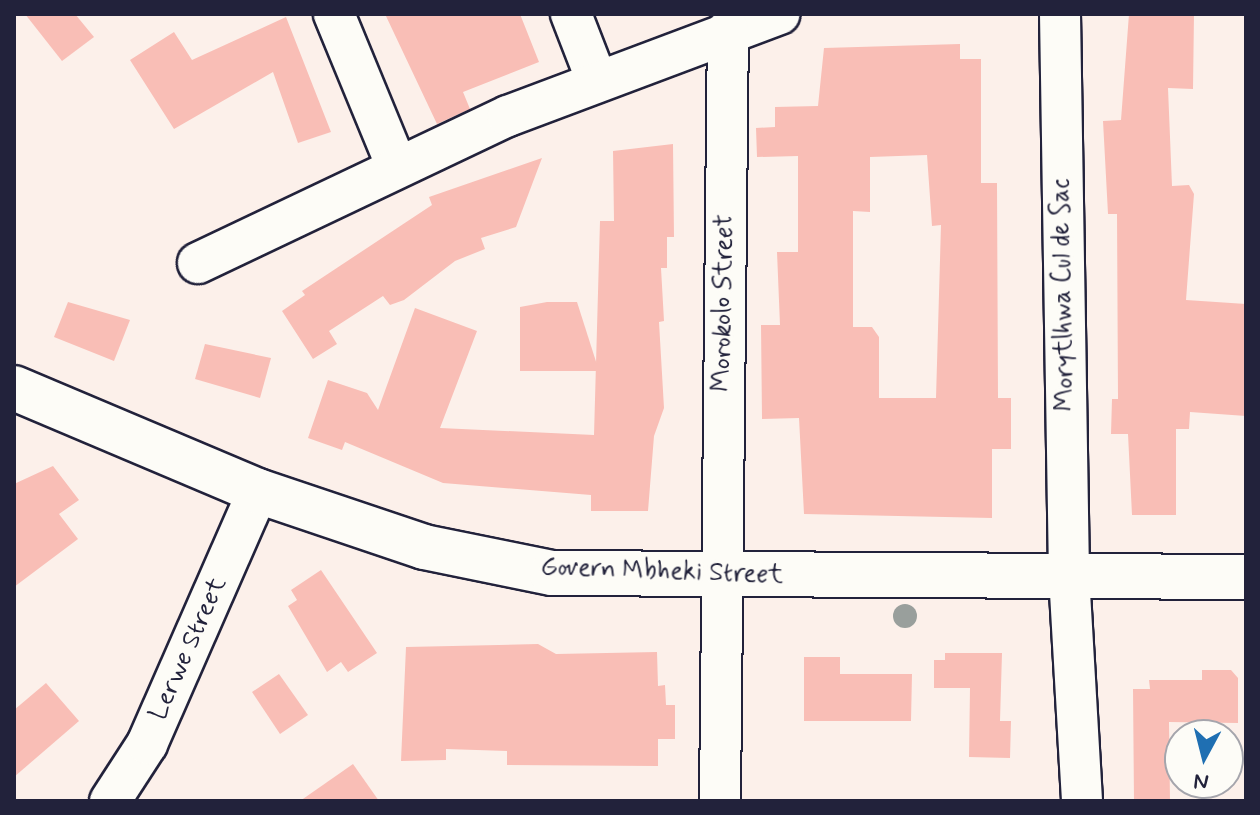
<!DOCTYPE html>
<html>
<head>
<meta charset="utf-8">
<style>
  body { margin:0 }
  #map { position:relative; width:1260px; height:815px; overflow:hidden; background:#fcf0ea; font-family:Mynerve,sans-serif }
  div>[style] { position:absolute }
  .building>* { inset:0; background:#f9beb6 }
  .roads { filter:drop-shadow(2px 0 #22223b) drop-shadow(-2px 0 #22223b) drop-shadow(0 2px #22223b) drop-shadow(0 -2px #22223b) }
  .street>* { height:40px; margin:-20px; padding:0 20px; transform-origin:20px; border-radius:20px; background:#fdfcf7 }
  .secondary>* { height:44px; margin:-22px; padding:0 22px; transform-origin:22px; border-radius:22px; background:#fdfcf7 }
  .trees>* { width:24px; height:24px; margin:-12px; border-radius:50%; background:#999f9c }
  span { translate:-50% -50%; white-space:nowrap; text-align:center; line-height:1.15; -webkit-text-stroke:6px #fdfcf7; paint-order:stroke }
  .street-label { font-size:26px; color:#22223b }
  .frame { position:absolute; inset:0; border:16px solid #22223b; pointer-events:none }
  .north { position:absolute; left:1164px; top:719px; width:80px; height:80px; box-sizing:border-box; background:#fdfcf7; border:2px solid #a5a5ac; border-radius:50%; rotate:187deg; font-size:22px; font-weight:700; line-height:32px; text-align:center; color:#22223b }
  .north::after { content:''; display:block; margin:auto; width:28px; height:36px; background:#1f6fb2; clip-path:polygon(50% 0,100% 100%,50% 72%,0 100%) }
</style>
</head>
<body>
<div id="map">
  <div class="building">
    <i style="clip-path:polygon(25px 14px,75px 14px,94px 37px,62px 61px)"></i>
    <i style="clip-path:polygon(385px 14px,520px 14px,539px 62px,463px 92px,470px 109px,437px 124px)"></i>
    <i style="clip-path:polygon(1129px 14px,1194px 14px,1193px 89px,1168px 88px,1172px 186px,1189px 185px,1194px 194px,1186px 300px,1246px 304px,1246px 416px,1190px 412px,1189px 429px,1176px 429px,1176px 515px,1132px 515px,1128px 434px,1111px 434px,1112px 399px,1118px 399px,1117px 214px,1108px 214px,1103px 121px,1121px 120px)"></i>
    <i style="clip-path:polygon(286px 17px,331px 132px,298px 143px,273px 72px,174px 129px,130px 60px,174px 32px,192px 60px)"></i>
    <i style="clip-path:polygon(evenodd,960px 44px,960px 59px,981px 59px,981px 183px,997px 183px,998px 398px,1011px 398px,1011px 449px,992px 449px,992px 518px,804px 514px,799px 418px,762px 419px,761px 325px,780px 325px,777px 252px,798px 252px,798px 156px,757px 157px,756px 128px,775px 127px,775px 107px,818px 106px,824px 48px,960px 44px,927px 155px,932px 226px,941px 225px,936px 398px,879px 398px,879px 337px,872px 327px,853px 327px,853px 211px,870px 212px,870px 157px,927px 155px)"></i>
    <i style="clip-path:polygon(673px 144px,674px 237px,667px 237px,667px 268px,661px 268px,664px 321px,659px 322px,664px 408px,654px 436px,648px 511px,591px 511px,591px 495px,443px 483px,345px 442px,342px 450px,308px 438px,328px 380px,367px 393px,378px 410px,415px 308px,477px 331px,440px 428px,594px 435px,600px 221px,614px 221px,613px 151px)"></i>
    <i style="clip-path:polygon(542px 158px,516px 227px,481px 238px,485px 249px,455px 261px,404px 300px,390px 305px,383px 296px,329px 331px,337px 344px,313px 359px,282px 311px,305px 295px,302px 291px,432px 205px,429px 197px)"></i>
    <i style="clip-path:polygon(68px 302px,130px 320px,114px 361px,54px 337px)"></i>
    <i style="clip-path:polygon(547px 302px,577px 302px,599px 371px,520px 371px,520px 307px)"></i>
    <i style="clip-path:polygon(205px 344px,271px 358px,260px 398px,195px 379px)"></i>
    <i style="clip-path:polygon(53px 466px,79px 500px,59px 514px,78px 539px,14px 587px,14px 484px)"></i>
    <i style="clip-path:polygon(321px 570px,377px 653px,348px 672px,341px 662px,327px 672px,288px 606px,297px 600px,291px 590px)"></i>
    <i style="clip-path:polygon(538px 644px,556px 654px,657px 652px,658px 686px,665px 685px,666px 705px,675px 705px,675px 739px,658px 739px,658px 766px,507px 765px,507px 751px,446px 749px,446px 760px,401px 761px,406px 647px)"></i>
    <i style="clip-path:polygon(945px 653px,1002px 653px,1000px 721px,1011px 721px,1010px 758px,969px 757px,970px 688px,934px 688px,934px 660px,945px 660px)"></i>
    <i style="clip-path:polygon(804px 657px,840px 657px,840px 674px,912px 674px,911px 721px,804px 721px)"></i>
    <i style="clip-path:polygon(1202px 670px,1231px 670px,1238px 678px,1238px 723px,1169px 722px,1170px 801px,1134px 801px,1133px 689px,1150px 689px,1149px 680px,1202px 680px)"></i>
    <i style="clip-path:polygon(279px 674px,308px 715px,280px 734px,252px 692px)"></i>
    <i style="clip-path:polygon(46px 683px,79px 721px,14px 777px,14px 710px)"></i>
    <i style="clip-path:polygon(353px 764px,379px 801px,300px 801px)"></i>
  </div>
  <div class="roads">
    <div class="street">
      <i style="left:334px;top:14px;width:165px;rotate:67.6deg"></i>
      <i style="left:571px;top:14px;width:72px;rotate:68.8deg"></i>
      <i style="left:1060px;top:14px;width:561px;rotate:89.08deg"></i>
      <i style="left:1069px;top:575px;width:226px;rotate:86.7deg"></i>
      <i style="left:198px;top:263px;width:343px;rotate:-25.4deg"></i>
      <i style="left:508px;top:116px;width:290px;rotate:-20.6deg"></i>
      <i style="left:110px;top:801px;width:68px;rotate:-57deg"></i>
      <i style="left:147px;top:744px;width:276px;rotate:-66.3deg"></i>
      <i style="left:720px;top:801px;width:771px;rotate:-89.41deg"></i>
    </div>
    <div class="secondary">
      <i style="left:14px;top:388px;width:265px;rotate:22.9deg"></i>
      <i style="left:258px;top:491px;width:175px;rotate:18.6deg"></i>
      <i style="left:424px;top:547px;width:131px;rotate:11.5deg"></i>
      <i style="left:552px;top:573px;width:694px;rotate:0.33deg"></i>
    </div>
  </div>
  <div class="trees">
    <i style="left:905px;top:616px"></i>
  </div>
  <div class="street-label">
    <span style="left:1064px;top:295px;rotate:-91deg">Morytlhwa Cul de Sac</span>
    <span style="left:724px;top:303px;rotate:-89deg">Morokolo Street</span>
    <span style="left:662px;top:572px;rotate:2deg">Govern Mbheki Street</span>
    <span style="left:189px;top:649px;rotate:-66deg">Lerwe Street</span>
  </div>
  <div class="frame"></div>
  <div class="north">N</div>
</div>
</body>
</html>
